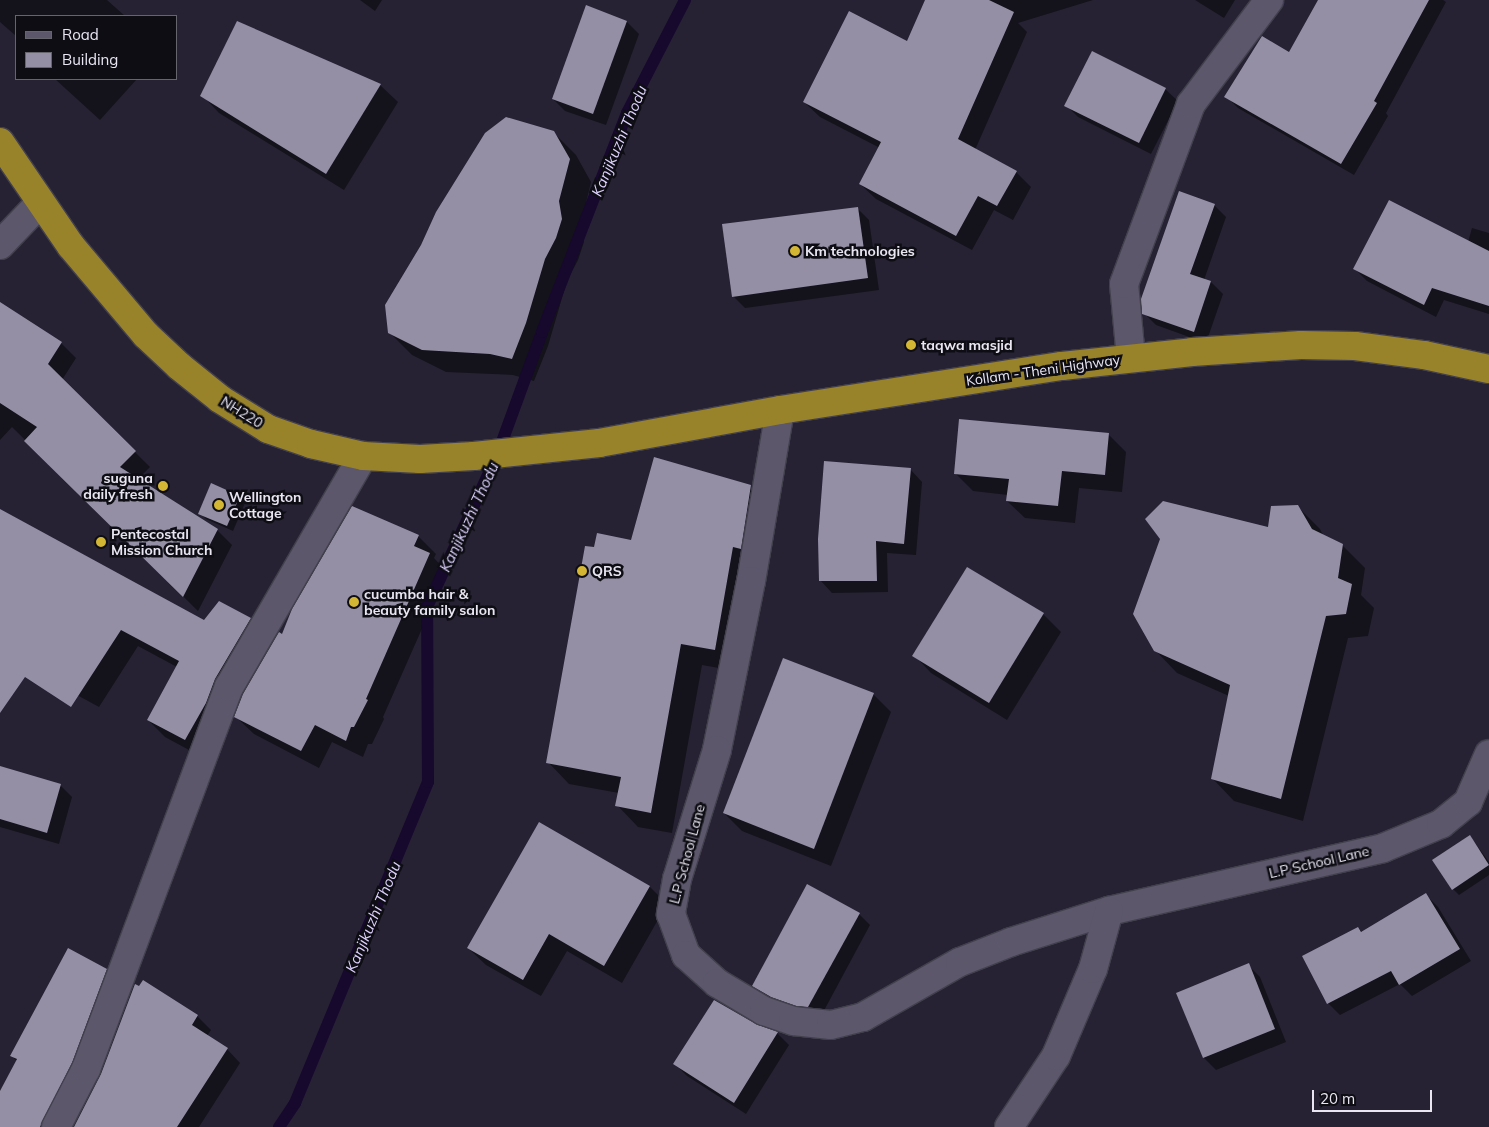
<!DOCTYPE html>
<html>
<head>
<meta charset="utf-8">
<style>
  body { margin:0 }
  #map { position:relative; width:1489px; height:1127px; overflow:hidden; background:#262233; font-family:Mulish,sans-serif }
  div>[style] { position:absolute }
  .shadow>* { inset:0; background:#0007 }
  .stream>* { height:12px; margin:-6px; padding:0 6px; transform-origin:6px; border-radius:6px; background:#17082e }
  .building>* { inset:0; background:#948fa5 }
  .roads { filter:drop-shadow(1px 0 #43404e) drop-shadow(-1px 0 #43404e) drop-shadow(0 1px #43404e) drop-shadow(0 -1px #43404e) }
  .minor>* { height:28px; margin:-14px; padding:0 14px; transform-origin:14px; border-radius:14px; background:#5c576b }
  .highway>* { height:28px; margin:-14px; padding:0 14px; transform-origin:14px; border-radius:14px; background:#99832a }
  .dots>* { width:14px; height:14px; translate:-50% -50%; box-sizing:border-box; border:2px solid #0e0d14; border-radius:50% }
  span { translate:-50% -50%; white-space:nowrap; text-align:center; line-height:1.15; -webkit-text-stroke:5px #0e0d14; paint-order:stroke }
  .poi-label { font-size:14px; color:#e9e6f2; font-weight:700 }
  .left { translate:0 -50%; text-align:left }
  .right { translate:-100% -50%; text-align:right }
  .street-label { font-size:14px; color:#e9e6f2 }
  .water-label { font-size:15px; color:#ddd2fe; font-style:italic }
  .legend { position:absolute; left:15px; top:15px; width:162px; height:65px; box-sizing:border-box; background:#0e0d14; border:1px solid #66646d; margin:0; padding:6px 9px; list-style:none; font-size:15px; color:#e9e6f2 }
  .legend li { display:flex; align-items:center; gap:10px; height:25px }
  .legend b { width:25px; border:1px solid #66646d }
  .scale { position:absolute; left:1312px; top:1090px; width:120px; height:22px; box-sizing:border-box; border:2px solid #e9e6f2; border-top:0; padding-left:6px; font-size:15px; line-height:18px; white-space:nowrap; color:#e9e6f2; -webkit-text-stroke:4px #0e0d14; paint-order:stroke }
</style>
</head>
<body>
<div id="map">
  <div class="shadow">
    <i style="clip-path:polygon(0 0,107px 0,125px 16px,16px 16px,16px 36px,0 22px)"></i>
    <i style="clip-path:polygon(360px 0,382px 0,375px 11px)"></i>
    <i style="clip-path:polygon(926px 0,1093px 0,1018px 23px,1027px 32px,975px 150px,1016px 172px,1031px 187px,1013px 220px,994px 210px,972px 250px,876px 199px,860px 184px,880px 148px,820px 117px,804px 102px,907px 43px)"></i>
    <i style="clip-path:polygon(1195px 0,1235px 0,1224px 18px)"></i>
    <i style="clip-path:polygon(1319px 0,1443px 0,1446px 2px,1386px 113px,1388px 116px,1354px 175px,1238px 108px,1226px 96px,1290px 54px)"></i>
    <i style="clip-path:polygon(587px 7px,627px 22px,639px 34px,606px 125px,565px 111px,553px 99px)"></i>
    <i style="clip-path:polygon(55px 79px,137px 79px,100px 120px)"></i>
    <i style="clip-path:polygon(380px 85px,398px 102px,344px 190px,219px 113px,202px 95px)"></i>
    <i style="clip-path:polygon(1165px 89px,1178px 101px,1151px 154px,1078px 117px,1066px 105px)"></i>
    <i style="clip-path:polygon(553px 132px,576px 155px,591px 182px,581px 224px,584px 242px,578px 260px,567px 281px,548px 346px,534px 381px,513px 375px,446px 372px,412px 355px,390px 333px)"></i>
    <i style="clip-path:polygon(1214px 205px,1226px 217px,1204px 280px,1211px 282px,1223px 294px,1206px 343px,1156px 325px,1144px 313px)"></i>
    <i style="clip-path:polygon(857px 208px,869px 220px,879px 290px,745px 308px,733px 296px)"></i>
    <i style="clip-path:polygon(1472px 228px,1489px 233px,1489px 314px,1444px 300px,1436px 317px,1367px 281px,1355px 269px,1468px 242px)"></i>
    <i style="clip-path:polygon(0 304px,61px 343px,76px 358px,62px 380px,150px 467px,138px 479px,217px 530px,232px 545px,198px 611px,12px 427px,0 440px)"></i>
    <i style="clip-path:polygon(1108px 434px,1126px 452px,1122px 492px,1079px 488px,1075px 523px,1025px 518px,1007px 501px,1008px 495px,973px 491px,955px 473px)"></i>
    <i style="clip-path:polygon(910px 469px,922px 482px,916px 555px,887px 553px,888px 592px,832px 593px,820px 580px)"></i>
    <i style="clip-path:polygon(751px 486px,772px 507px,736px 671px,702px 665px,672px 833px,638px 827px,617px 805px,619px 793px,569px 784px,548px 762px,595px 548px,632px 541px)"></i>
    <i style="clip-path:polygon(239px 497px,245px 503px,233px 531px,206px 519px,200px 513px)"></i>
    <i style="clip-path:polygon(1297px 506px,1320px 529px,1324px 537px,1342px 545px,1365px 568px,1361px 595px,1374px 608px,1368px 636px,1348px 638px,1303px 821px,1234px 801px,1212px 778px,1229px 696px,1177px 673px,1155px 650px,1269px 528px)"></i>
    <i style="clip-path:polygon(0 511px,205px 622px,250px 619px,267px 636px,202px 757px,165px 737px,148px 720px,177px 667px,138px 646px,99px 707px,0 653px)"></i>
    <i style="clip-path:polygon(418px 536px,436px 554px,434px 558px,447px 572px,383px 717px,384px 719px,372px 744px,368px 744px,363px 757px,332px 742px,319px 768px,254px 734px,236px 717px,282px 635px)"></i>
    <i style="clip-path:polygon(967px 568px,1043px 614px,1061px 632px,1007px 720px,931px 673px,914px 655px)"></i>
    <i style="clip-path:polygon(873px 694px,891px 712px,831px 866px,742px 831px,724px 813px)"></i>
    <i style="clip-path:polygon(0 767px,60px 785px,72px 797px,59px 844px,0 827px)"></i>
    <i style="clip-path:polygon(539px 824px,650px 887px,667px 904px,622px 983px,567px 951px,541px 996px,486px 965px,468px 948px)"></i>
    <i style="clip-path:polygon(1470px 836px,1489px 862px,1489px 875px,1459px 895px,1453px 889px)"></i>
    <i style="clip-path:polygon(1426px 895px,1438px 907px,1471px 961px,1412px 996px,1400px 984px,1340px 1015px,1328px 1003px,1303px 957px,1358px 928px,1363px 933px)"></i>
    <i style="clip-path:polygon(859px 914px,870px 925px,820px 1018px,765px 997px,753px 985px)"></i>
    <i style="clip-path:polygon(1248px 965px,1260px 977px,1286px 1042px,1216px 1070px,1204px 1058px,1178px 994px)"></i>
    <i style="clip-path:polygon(106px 970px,120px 983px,59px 1127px,0 1127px,0 1093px,17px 1061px,12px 1056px)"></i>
    <i style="clip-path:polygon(140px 988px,197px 1016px,211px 1030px,207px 1036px,227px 1049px,240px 1063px,199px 1127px,75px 1127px,102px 1075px)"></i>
    <i style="clip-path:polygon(755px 1026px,777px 1033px,789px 1045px,746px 1114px,687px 1076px,675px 1064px)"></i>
  </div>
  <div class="stream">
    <i style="left:279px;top:1127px;width:29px;rotate:-56deg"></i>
    <i style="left:295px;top:1103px;width:347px;rotate:-67.5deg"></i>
    <i style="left:428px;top:782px;width:175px;rotate:-90.3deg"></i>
    <i style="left:427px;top:607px;width:164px;rotate:-65.2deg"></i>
    <i style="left:496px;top:458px;width:134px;rotate:-69.9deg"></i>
    <i style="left:542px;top:332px;width:235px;rotate:-68.8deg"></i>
    <i style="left:627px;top:113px;width:127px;rotate:-62.8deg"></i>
  </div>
  <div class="building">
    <i style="clip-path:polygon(925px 0,989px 0,1014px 12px,958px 139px,1017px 171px,997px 206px,978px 196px,956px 236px,859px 184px,881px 142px,803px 102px,849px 11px,907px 41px)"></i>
    <i style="clip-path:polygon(1318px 0,1429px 0,1374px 101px,1377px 103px,1341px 164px,1224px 97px,1262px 36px,1289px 52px)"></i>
    <i style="clip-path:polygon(586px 5px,627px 21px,593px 114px,552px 99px)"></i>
    <i style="clip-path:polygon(237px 21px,381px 84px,326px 174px,200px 96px)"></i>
    <i style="clip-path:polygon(1092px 51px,1166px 88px,1139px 143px,1064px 106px)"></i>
    <i style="clip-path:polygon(506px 117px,554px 131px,570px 159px,559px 201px,562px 219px,556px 238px,545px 259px,526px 323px,512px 359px,490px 354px,422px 350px,388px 333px,385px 305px,421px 245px,436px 212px,485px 133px)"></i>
    <i style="clip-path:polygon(1179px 191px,1215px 204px,1190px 274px,1211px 281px,1194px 332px,1142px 314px,1141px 299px)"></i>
    <i style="clip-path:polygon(1389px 200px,1489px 251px,1489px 306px,1432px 288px,1424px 305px,1353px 269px)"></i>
    <i style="clip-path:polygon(858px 207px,868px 278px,732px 297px,722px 224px)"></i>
    <i style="clip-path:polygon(0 302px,62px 342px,48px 364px,136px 451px,120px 467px,218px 529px,183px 597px,24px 441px,37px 427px,0 403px)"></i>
    <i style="clip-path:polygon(959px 419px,1109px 433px,1105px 475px,1062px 471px,1058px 506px,1006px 501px,1009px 479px,954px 474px)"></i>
    <i style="clip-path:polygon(654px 457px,751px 485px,741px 549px,733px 547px,715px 650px,681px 644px,651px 813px,615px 806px,621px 777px,546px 763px,585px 546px,594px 547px,597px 533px,631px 540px)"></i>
    <i style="clip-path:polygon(824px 461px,911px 468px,904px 544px,876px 541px,877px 581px,819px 581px,818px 539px)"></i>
    <i style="clip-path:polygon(211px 483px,240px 496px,227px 526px,198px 514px)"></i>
    <i style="clip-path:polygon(1163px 501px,1268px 527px,1271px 506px,1298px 505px,1312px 529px,1343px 544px,1338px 578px,1352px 584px,1346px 614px,1326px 616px,1281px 799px,1211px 779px,1230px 685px,1154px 651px,1133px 614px,1160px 539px,1145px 519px)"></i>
    <i style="clip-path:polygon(352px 506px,419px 535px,414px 546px,430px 553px,366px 699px,368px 700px,354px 727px,351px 727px,346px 741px,315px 725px,301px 751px,234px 717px,243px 694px,279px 632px,282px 634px,292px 609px)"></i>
    <i style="clip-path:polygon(0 509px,204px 620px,219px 601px,251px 618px,215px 679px,206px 703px,185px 740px,147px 720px,179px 661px,121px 630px,71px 707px,25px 677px,0 713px)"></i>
    <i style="clip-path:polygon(967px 567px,1044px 613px,989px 703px,912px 656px)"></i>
    <i style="clip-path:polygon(783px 658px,874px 693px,814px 849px,723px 813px)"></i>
    <i style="clip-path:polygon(0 766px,61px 784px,47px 833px,0 819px)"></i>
    <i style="clip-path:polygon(539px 822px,650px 886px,604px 966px,549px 934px,523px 980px,467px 948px)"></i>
    <i style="clip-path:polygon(1470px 835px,1489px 865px,1452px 890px,1432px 860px)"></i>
    <i style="clip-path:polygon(807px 884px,860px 913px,808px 1007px,796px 1006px,771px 997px,752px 986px)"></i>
    <i style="clip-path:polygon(1426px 893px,1460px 949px,1399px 985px,1391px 971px,1327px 1004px,1302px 956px,1358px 927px,1361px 932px)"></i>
    <i style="clip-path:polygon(68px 948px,107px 969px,72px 1063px,40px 1127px,0 1127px,0 1091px,17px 1059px,10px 1056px)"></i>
    <i style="clip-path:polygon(1249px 963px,1275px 1029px,1203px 1058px,1176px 993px)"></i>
    <i style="clip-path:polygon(143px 980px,198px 1015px,192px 1025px,228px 1048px,177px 1127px,74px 1127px,101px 1074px,135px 984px,139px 986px)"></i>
    <i style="clip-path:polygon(714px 1000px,756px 1024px,778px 1032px,734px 1103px,673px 1064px)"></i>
  </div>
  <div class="roads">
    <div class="minor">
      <i style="left:0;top:245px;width:58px;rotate:-46.4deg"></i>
      <i style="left:1131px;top:358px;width:74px;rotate:-95.4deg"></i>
      <i style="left:1124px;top:284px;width:192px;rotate:-69.6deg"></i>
      <i style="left:1191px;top:104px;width:130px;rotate:-53.1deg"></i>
      <i style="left:780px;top:410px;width:173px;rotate:99.6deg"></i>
      <i style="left:751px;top:581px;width:172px;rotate:101.4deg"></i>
      <i style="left:717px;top:750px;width:135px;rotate:107.2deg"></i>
      <i style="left:677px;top:879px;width:36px;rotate:100deg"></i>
      <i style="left:671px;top:914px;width:44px;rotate:69.9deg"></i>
      <i style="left:686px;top:955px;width:42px;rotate:42.1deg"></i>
      <i style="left:717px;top:983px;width:55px;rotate:30.8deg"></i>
      <i style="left:764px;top:1011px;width:31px;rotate:19deg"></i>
      <i style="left:793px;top:1021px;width:38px;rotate:6deg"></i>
      <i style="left:831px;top:1025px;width:33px;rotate:-14deg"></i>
      <i style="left:863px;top:1017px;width:112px;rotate:-29.6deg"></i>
      <i style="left:960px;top:962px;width:55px;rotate:-21.4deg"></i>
      <i style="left:1011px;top:942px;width:103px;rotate:-17.6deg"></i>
      <i style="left:1109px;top:911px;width:281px;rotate:-12.9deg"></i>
      <i style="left:1383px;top:848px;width:63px;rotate:-22.5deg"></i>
      <i style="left:1441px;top:824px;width:35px;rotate:-39deg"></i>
      <i style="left:1468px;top:802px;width:52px;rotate:-66.4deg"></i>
      <i style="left:56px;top:1127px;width:65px;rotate:-62.7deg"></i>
      <i style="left:86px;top:1069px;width:408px;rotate:-69.5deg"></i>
      <i style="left:229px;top:687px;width:267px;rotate:-59.9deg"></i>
      <i style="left:1009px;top:1127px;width:85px;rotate:-56.5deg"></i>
      <i style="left:1056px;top:1056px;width:95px;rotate:-67deg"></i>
      <i style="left:1093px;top:969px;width:60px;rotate:-74.6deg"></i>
    </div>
    <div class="highway">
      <i style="left:0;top:142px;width:126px;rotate:55.7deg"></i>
      <i style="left:71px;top:246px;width:116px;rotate:49.9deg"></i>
      <i style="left:146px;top:335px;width:45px;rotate:43.2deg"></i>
      <i style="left:179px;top:366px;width:53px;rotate:38.8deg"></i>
      <i style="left:220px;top:399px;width:57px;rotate:32deg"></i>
      <i style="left:268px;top:429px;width:46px;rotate:19.2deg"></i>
      <i style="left:311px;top:444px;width:53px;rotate:13deg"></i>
      <i style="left:363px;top:456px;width:57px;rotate:3deg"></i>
      <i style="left:420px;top:459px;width:54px;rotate:-3.2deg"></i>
      <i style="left:474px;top:456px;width:126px;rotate:-5.9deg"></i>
      <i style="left:599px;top:443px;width:184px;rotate:-10.3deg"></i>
      <i style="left:780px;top:410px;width:285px;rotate:-8.9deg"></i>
      <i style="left:1062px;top:366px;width:131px;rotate:-6.1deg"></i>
      <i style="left:1192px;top:352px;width:109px;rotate:-3.7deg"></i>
      <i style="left:1301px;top:345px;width:54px;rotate:1.1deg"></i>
      <i style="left:1355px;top:346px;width:70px;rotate:7.4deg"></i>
      <i style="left:1424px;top:355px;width:66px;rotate:12.2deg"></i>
    </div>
  </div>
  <div class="dots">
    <i style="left:795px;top:251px;background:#d4b635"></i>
    <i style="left:911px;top:345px;background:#d4b635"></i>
    <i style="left:163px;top:486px;background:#d4b635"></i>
    <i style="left:219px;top:505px;background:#d4b635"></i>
    <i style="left:101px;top:542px;background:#d4b635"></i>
    <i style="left:582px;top:571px;background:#d4b635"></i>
    <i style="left:354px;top:602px;background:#d4b635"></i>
  </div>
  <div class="poi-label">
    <span class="left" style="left:805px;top:251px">Km technologies</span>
    <span class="left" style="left:921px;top:345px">taqwa masjid</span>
    <span class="right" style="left:153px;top:486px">suguna<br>daily fresh</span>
    <span class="left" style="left:229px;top:505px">Wellington<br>Cottage</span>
    <span class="left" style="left:111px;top:542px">Pentecostal<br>Mission Church</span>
    <span class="left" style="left:592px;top:571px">QRS</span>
    <span class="left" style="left:364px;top:602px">cucumba hair &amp;<br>beauty family salon</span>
  </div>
  <div class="street-label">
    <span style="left:1043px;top:370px;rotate:-8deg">Kollam - Theni Highway</span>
    <span style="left:242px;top:412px;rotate:32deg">NH220</span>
    <span style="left:687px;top:854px;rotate:-75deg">L.P School Lane</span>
    <span style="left:1319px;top:862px;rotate:-13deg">L.P School Lane</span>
  </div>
  <div class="water-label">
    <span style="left:619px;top:141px;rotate:-67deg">Kanjikuzhi Thodu</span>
    <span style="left:469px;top:517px;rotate:-65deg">Kanjikuzhi Thodu</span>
    <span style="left:373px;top:917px;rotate:-67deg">Kanjikuzhi Thodu</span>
  </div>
  <ul class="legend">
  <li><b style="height:6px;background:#5c576b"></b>Road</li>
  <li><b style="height:14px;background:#948fa5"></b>Building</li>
  </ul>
  <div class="scale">20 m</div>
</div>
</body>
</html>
